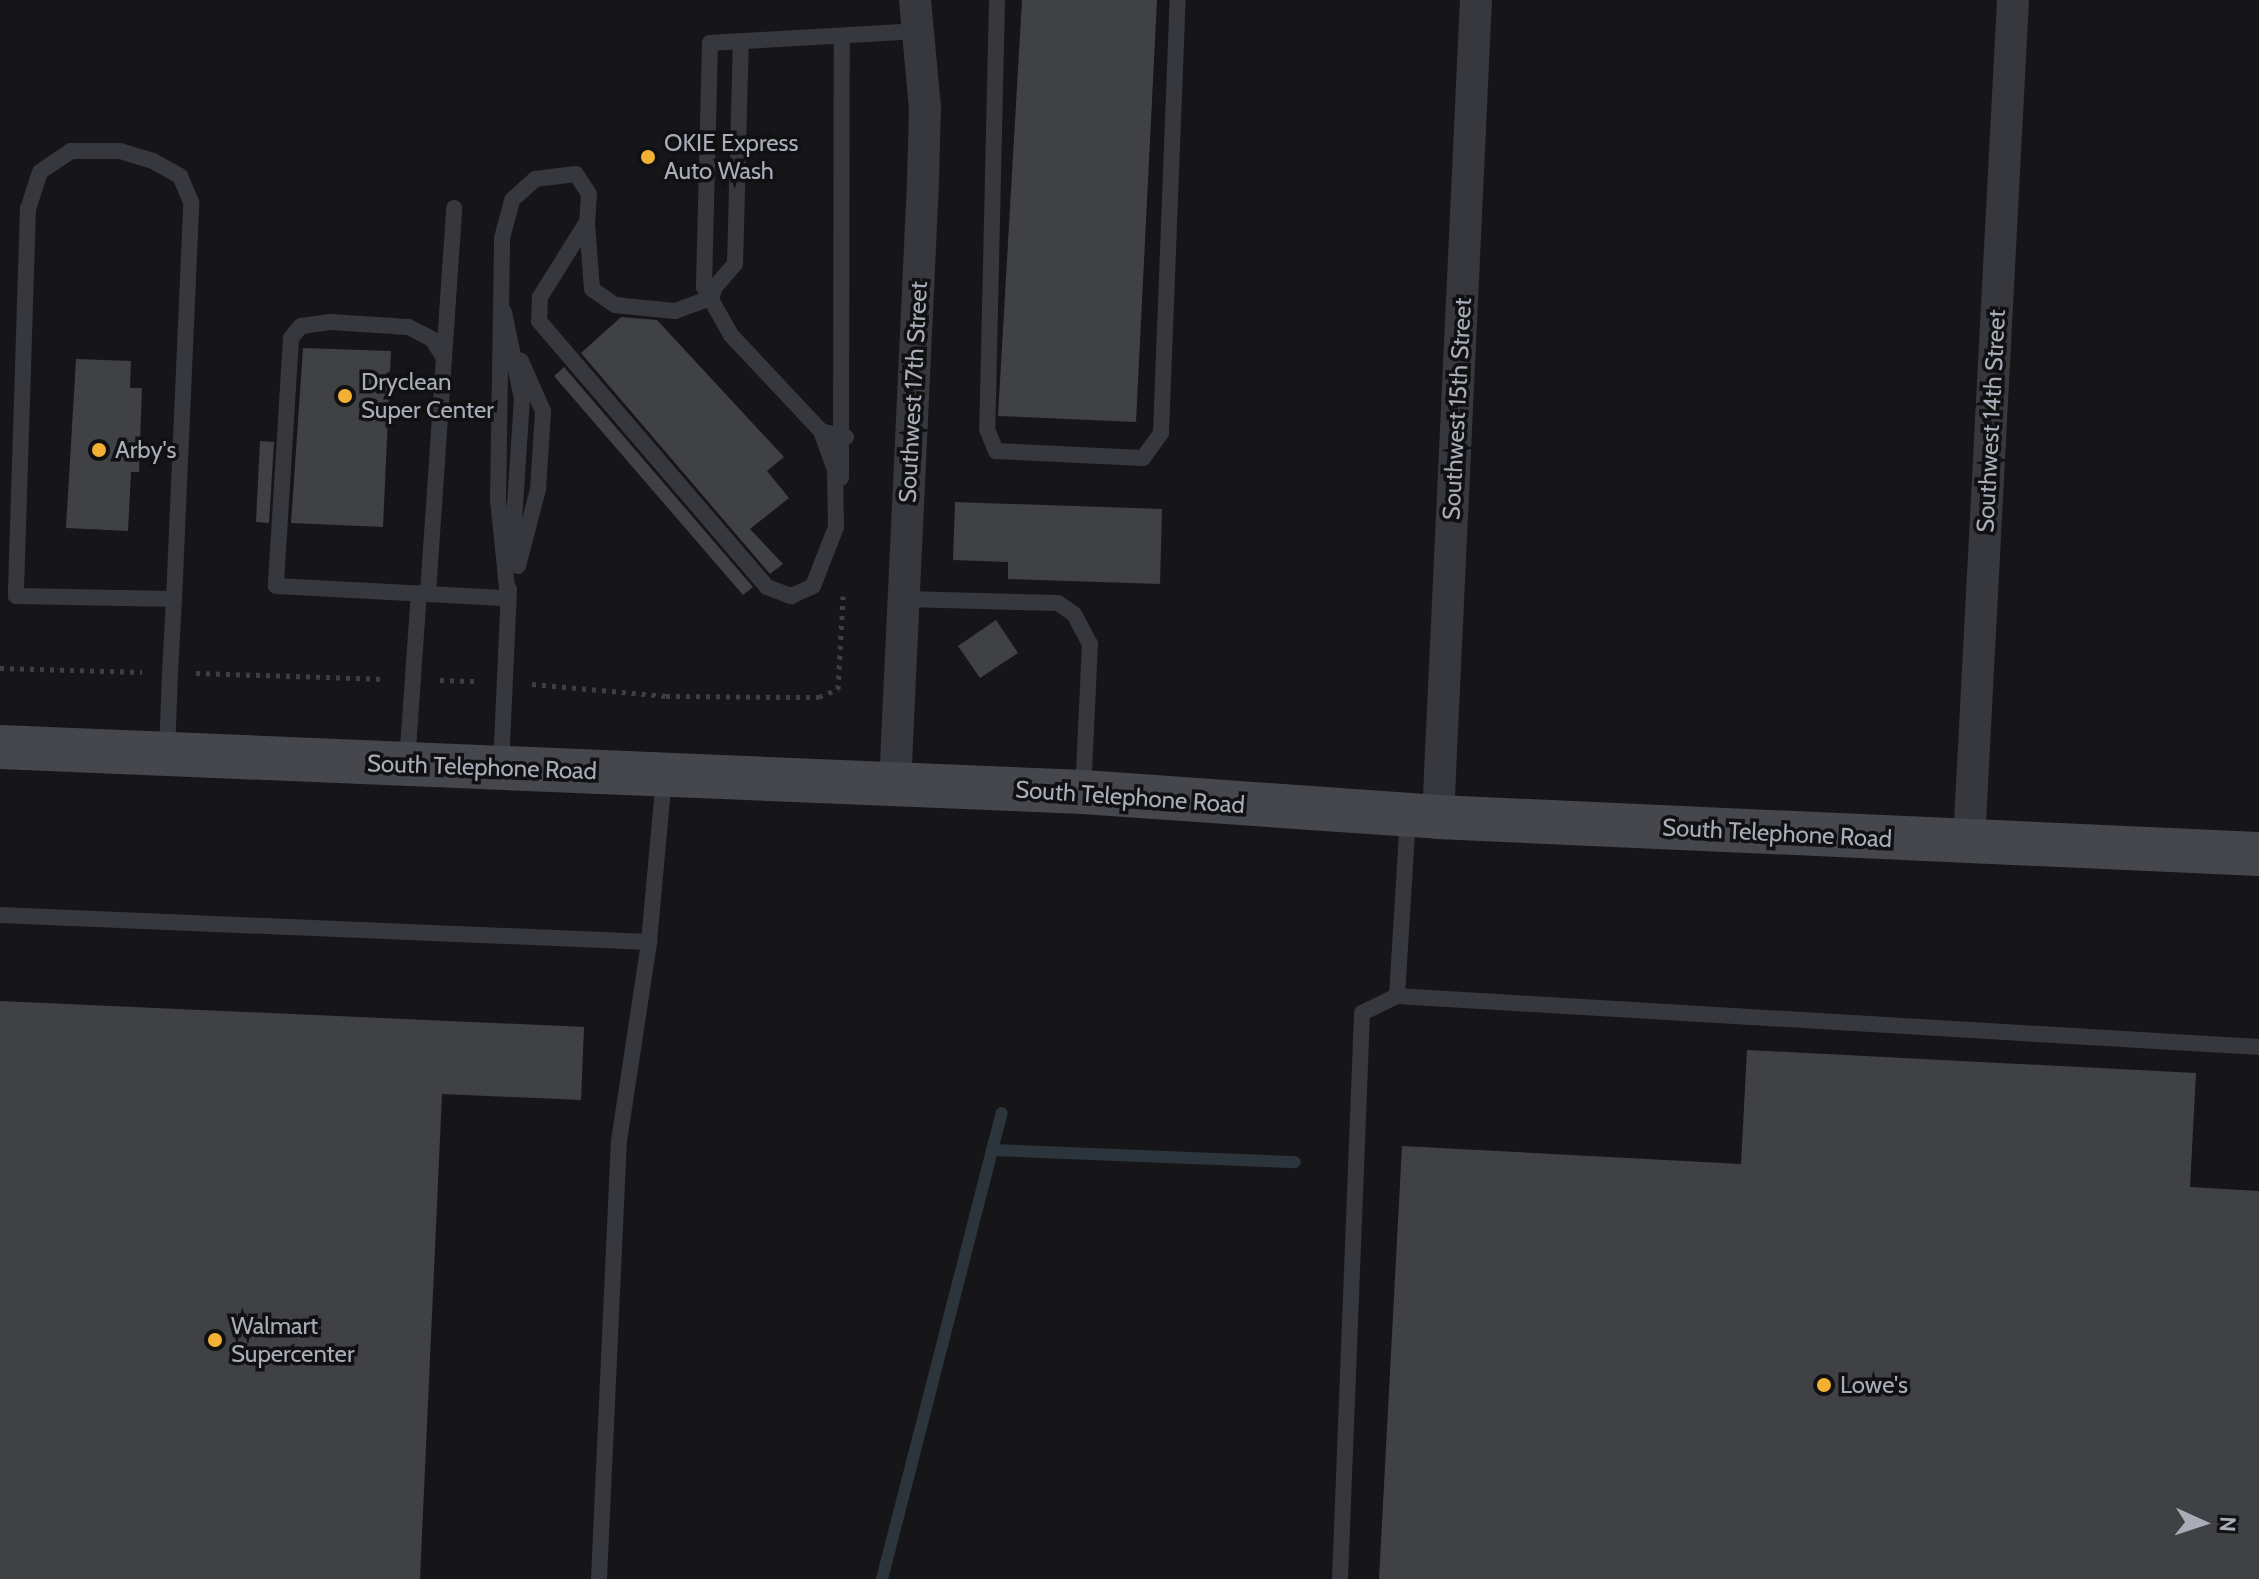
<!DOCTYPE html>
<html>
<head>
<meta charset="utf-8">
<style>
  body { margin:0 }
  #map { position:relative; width:2259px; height:1579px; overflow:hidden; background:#161618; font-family:Cabin,sans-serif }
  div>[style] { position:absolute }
  .stream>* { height:12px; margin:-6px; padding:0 6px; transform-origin:6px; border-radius:6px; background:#2c353c }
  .building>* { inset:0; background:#404145 }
  .path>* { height:5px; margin-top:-2.5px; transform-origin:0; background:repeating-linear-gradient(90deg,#3d3f44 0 4px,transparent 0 10px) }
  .lane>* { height:16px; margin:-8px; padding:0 8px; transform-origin:8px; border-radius:8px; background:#37383d }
  .street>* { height:32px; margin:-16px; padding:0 16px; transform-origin:16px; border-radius:16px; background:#37383d }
  .secondary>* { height:44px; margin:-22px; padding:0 22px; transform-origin:22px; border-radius:22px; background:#45474d }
  .dots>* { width:22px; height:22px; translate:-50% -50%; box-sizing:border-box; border:4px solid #111113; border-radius:50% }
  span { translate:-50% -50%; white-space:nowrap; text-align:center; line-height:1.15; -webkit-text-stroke:7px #111113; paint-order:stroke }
  .poi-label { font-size:24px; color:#a8adb8 }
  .left { translate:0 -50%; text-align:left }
  .street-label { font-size:24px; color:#a8adb8 }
  .north { position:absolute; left:2163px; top:1483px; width:80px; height:80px; -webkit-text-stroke:6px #111113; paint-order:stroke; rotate:93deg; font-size:22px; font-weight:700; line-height:32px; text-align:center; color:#a8adb8 }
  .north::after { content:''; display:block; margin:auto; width:28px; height:36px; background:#a8adb8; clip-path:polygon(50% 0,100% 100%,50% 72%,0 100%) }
</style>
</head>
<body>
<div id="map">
  <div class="stream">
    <i style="left:992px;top:1150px;width:303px;rotate:2.3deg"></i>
    <i style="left:882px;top:1579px;width:481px;rotate:-75.6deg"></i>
  </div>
  <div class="building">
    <i style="clip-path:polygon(1022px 0,1157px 0,1136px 422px,998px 416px)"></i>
    <i style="clip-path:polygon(621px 317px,657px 320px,784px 457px,767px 471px,789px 498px,750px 529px,783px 564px,770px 574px,581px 353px)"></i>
    <i style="clip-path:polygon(303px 348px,391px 351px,383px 527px,291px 523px)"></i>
    <i style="clip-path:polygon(76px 359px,131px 361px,130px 388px,142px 388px,139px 472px,131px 472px,128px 531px,66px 528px)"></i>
    <i style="clip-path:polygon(564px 367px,753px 587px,743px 595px,554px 376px)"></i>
    <i style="clip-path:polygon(260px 441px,274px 442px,269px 523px,256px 522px)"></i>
    <i style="clip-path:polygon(955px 502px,1162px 509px,1160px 584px,1008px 579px,1008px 562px,953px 560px)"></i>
    <i style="clip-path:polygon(996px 620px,1018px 653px,980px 678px,958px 646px)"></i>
    <i style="clip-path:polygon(0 1001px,584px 1027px,581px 1100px,442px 1094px,420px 1579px,0 1579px)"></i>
    <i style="clip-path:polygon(1747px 1050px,2196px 1073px,2190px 1187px,2259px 1191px,2259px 1579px,1379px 1579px,1402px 1146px,1741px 1164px)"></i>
  </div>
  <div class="path">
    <i style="left:0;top:668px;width:142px;rotate:1.6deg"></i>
    <i style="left:196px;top:673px;width:190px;rotate:1.8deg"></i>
    <i style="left:440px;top:680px;width:38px;rotate:2deg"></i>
    <i style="left:532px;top:684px;width:135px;rotate:5.1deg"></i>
    <i style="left:666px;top:696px;width:153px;rotate:0.4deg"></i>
    <i style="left:819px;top:697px;width:21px;rotate:-23deg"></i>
    <i style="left:838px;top:689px;width:93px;rotate:-86.9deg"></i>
  </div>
  <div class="lane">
    <i style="left:997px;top:0;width:429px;rotate:91.3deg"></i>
    <i style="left:987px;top:429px;width:24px;rotate:68deg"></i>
    <i style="left:996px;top:451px;width:147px;rotate:2.7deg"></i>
    <i style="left:1143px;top:458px;width:31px;rotate:-54deg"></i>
    <i style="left:1161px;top:433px;width:433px;rotate:-87.8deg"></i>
    <i style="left:587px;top:224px;width:65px;rotate:85.6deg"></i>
    <i style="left:592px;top:289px;width:28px;rotate:35deg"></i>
    <i style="left:615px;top:305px;width:60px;rotate:5.7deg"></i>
    <i style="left:675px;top:311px;width:38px;rotate:-20deg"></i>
    <i style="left:711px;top:298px;width:9px;rotate:-69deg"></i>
    <i style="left:704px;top:287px;width:11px"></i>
    <i style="left:715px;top:287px;width:30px;rotate:-49deg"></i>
    <i style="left:735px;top:264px;width:223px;rotate:-88.5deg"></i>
    <i style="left:504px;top:312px;width:89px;rotate:78.3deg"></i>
    <i style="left:522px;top:399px;width:167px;rotate:93.8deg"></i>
    <i style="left:444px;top:358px;width:22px;rotate:-122deg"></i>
    <i style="left:432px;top:339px;width:27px;rotate:-153deg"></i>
    <i style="left:408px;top:327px;width:78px;rotate:-176.3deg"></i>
    <i style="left:330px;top:322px;width:29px;rotate:172deg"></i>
    <i style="left:301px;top:326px;width:16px;rotate:130deg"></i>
    <i style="left:291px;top:338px;width:248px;rotate:93.5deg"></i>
    <i style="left:276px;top:586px;width:232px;rotate:3deg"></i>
    <i style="left:846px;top:437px;width:26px;rotate:-167deg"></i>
    <i style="left:821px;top:431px;width:132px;rotate:-133.2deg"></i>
    <i style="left:731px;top:335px;width:55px;rotate:-119.4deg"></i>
    <i style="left:704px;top:287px;width:244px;rotate:-88.6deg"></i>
    <i style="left:710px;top:43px;width:210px;rotate:-3.3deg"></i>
    <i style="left:841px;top:478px;width:442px;rotate:-89.9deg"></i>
    <i style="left:518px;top:566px;width:80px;rotate:-75.4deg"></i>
    <i style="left:538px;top:489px;width:78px;rotate:-86.3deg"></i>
    <i style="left:543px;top:411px;width:55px;rotate:-113.7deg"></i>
    <i style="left:428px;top:593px;width:386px;rotate:-86.1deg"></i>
    <i style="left:508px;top:598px;width:99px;rotate:-95.8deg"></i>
    <i style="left:498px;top:500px;width:262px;rotate:-89.1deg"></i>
    <i style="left:502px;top:238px;width:39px;rotate:-75deg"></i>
    <i style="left:512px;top:200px;width:31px;rotate:-42deg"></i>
    <i style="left:535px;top:179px;width:41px;rotate:-7deg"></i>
    <i style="left:576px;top:174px;width:24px;rotate:57deg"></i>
    <i style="left:589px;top:194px;width:28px;rotate:94deg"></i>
    <i style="left:587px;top:222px;width:89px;rotate:122.1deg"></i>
    <i style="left:540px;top:297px;width:24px;rotate:92deg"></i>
    <i style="left:539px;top:321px;width:350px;rotate:49.4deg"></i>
    <i style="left:767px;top:587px;width:26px;rotate:21deg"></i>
    <i style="left:791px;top:596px;width:24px;rotate:-24deg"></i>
    <i style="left:813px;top:586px;width:63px;rotate:-68.7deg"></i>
    <i style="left:836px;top:527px;width:57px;rotate:-91deg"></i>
    <i style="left:835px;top:470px;width:41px;rotate:-109.7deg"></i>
    <i style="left:904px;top:599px;width:154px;rotate:1.5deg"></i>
    <i style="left:1058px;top:603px;width:19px;rotate:35deg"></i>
    <i style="left:1074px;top:614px;width:34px;rotate:62deg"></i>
    <i style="left:1090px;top:644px;width:147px;rotate:92.7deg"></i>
    <i style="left:167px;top:752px;width:79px;rotate:-87.8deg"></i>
    <i style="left:170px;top:673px;width:74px;rotate:-86.9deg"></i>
    <i style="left:174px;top:599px;width:397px;rotate:-87.5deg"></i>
    <i style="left:191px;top:202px;width:28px;rotate:-113deg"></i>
    <i style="left:180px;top:176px;width:31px;rotate:-151deg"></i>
    <i style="left:153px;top:161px;width:34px;rotate:-163deg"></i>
    <i style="left:120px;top:151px;width:49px;rotate:180deg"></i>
    <i style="left:71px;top:151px;width:37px;rotate:146deg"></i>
    <i style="left:40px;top:172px;width:38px;rotate:108deg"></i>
    <i style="left:28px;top:208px;width:388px;rotate:91.8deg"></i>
    <i style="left:16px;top:596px;width:158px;rotate:1.1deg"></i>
    <i style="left:407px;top:763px;width:170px;rotate:-86deg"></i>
    <i style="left:501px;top:766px;width:177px;rotate:-87.4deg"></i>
    <i style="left:0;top:915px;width:650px;rotate:2.38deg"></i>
    <i style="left:1397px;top:996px;width:864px;rotate:3.39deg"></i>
    <i style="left:599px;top:1579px;width:438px;rotate:-87.4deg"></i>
    <i style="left:619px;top:1141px;width:201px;rotate:-81.4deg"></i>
    <i style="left:649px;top:942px;width:167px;rotate:-84.8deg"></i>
    <i style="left:1340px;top:1579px;width:566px;rotate:-87.77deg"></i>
    <i style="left:1362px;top:1013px;width:39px;rotate:-26deg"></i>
    <i style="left:1397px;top:996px;width:179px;rotate:-86.5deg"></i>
  </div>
  <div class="street">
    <i style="left:895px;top:785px;width:604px;rotate:-87.34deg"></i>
    <i style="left:923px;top:182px;width:74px;rotate:-88.5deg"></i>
    <i style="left:925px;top:108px;width:108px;rotate:-95.3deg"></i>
    <i style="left:1438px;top:817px;width:818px;rotate:-87.34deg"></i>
    <i style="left:1969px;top:842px;width:843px;rotate:-87.01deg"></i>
  </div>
  <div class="secondary">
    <i style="left:0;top:747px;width:1084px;rotate:2.38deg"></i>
    <i style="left:1083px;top:792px;width:356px;rotate:4deg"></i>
    <i style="left:1438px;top:817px;width:822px;rotate:2.58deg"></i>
  </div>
  <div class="dots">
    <i style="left:648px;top:157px;background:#f2b134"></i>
    <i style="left:345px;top:396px;background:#f2b134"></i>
    <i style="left:99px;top:450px;background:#f2b134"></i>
    <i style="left:215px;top:1340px;background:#f2b134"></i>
    <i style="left:1824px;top:1385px;background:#f2b134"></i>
  </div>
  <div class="poi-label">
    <span class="left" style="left:664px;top:157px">OKIE Express<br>Auto Wash</span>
    <span class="left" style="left:361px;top:396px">Dryclean<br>Super Center</span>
    <span class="left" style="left:115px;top:450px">Arby's</span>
    <span class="left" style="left:231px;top:1340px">Walmart<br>Supercenter</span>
    <span class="left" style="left:1840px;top:1385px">Lowe's</span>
  </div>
  <div class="street-label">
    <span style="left:913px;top:392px;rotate:-87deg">Southwest 17th Street</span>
    <span style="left:1457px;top:409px;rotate:-87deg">Southwest 15th Street</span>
    <span style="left:1991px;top:421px;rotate:-87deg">Southwest 14th Street</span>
    <span style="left:482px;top:767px;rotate:2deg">South Telephone Road</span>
    <span style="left:1130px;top:797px;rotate:4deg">South Telephone Road</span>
    <span style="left:1777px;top:833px;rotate:3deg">South Telephone Road</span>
  </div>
  <div class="north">N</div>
</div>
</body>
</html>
